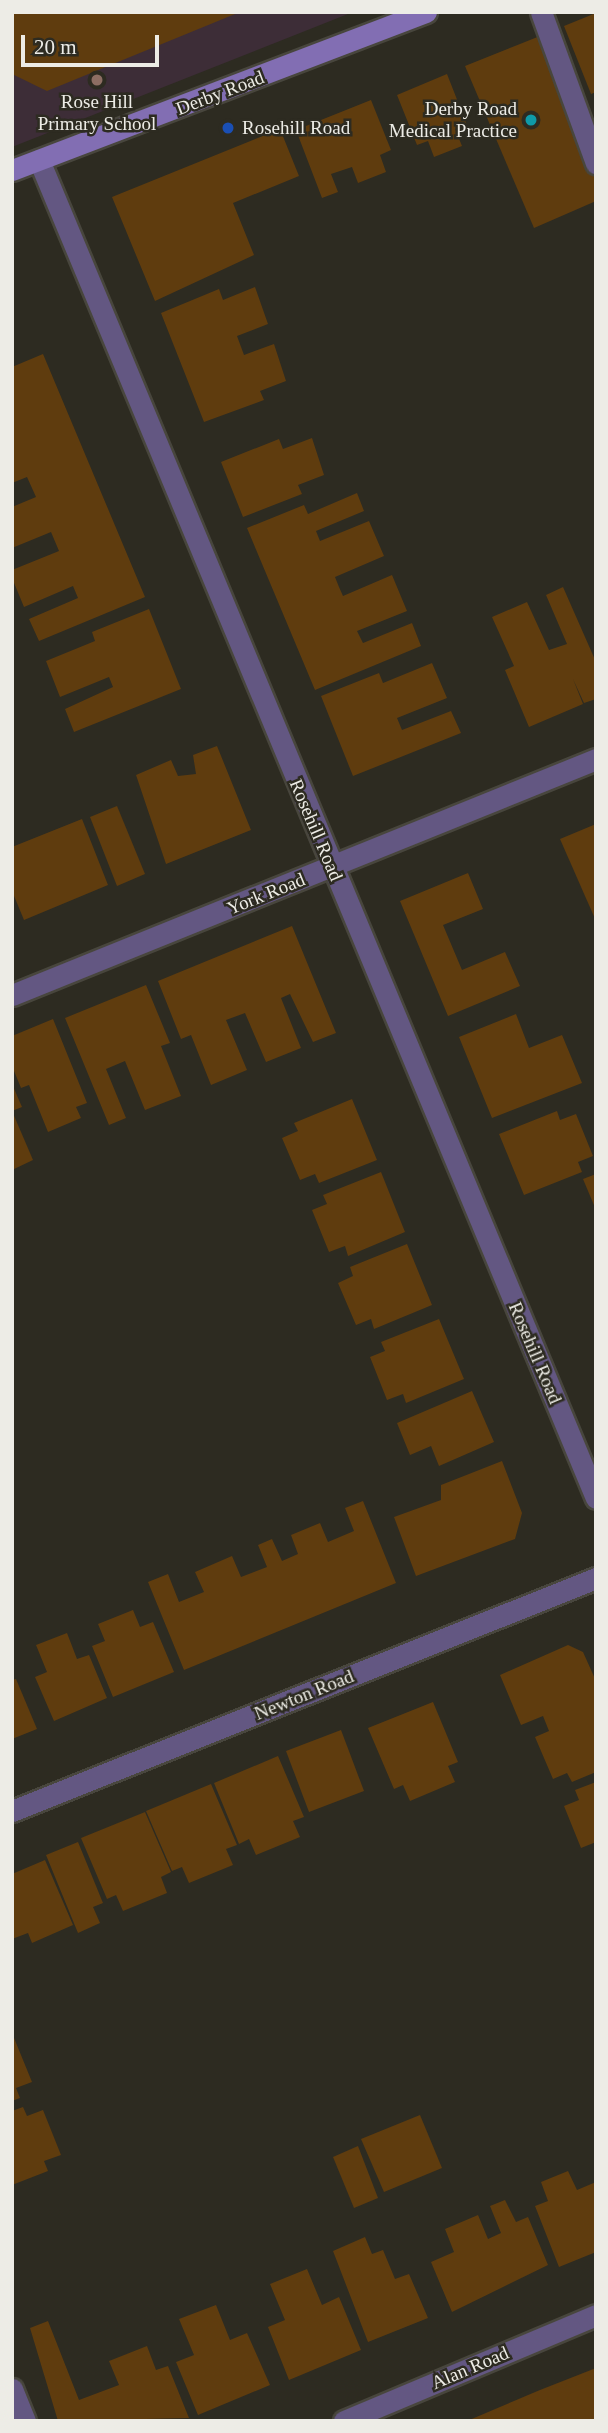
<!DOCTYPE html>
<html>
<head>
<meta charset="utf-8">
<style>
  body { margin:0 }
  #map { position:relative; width:608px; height:2433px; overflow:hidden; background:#2d2b21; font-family:"Times New Roman",serif }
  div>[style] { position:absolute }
  .education>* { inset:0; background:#3d2d37 }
  .building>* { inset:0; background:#5f3c0e }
  .roads { filter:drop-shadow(2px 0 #48463d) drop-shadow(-2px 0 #48463d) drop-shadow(0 2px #48463d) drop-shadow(0 -2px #48463d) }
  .lane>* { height:21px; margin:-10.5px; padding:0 10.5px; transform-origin:10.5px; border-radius:10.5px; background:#635782 }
  .street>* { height:21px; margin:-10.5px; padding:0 10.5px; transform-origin:10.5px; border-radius:10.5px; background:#635782 }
  .secondary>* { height:21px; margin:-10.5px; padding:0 10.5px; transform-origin:10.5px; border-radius:10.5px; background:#826eb3 }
  .dots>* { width:19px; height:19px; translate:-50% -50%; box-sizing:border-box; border:4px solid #2d2b21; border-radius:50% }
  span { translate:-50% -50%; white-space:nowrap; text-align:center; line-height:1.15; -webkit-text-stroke:5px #2d2b21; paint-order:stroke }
  .street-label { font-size:19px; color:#edece6 }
  .poi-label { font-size:19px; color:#edece6 }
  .right { translate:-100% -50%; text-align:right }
  .left { translate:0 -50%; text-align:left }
  .frame { position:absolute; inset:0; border:14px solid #edece6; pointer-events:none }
  .scale { position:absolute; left:21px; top:35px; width:138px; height:32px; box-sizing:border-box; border:4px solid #edece6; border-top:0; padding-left:9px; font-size:21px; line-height:24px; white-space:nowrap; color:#edece6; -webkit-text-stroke:5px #2d2b21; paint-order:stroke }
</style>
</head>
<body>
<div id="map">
  <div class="education">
    <i style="clip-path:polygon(12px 12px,353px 12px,12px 147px)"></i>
  </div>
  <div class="building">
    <i style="clip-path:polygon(12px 12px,240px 12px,47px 91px,12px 74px)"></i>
    <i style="clip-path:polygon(596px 13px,596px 92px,591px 94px,564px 26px)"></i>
    <i style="clip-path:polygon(540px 36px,596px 173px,596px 201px,534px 228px,465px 66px)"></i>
    <i style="clip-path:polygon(447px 74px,467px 125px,455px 129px,462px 146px,434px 157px,428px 141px,417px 145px,397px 95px)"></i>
    <i style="clip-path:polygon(371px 100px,391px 150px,380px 155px,386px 172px,358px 183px,352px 167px,331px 174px,338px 192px,322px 198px,296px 130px)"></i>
    <i style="clip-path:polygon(280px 129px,299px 176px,233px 203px,254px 255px,155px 301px,112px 197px)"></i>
    <i style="clip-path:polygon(255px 287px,268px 324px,237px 336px,244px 355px,274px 344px,286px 381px,260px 391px,264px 400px,204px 422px,161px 313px,219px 289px,223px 300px)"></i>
    <i style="clip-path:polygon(43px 354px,145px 597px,39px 641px,29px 619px,78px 598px,73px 586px,24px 607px,12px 578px,12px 570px,59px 551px,51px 532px,12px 548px,12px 507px,36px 497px,27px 477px,12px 483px,12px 367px)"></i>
    <i style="clip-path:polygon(312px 438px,324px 475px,298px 485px,302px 494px,243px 517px,221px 462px,279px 439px,283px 449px)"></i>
    <i style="clip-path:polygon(357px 493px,364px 511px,316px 531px,320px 541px,369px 521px,384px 556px,335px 577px,339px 587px,343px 596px,392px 575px,407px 611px,357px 631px,363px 643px,412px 623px,421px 646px,315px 690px,247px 528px,304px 505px,308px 514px)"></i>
    <i style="clip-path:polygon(563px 587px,596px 662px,596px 699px,584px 703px,573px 679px,583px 704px,529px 727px,505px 670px,514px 666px,492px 617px,527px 602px,549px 650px,567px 644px,546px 595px)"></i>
    <i style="clip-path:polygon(149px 609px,181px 689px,74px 732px,65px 709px,113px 687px,109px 677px,60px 697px,46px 661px,95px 641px,92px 632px)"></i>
    <i style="clip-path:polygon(432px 663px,447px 698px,397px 718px,402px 730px,451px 711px,461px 733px,353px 776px,321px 696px,379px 673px,383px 683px)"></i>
    <i style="clip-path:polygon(217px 746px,251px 830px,166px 864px,136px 775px,171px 760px,178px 776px,196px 774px,193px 755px)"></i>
    <i style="clip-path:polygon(117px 806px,145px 874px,117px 886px,90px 817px)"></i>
    <i style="clip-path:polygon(82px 819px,108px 885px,24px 920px,12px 891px,12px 847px)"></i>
    <i style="clip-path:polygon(596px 824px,596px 921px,560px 839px)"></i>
    <i style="clip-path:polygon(468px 873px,483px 909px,443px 925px,462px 970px,505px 952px,520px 986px,448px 1016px,400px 901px)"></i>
    <i style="clip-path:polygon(292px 926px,336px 1033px,313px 1042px,290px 994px,281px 998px,301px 1048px,266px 1062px,245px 1013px,226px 1020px,247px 1070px,211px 1085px,191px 1035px,181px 1039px,158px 981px)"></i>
    <i style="clip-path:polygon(146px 985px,170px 1043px,161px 1046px,181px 1096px,145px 1110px,125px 1061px,106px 1069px,126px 1118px,109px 1125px,65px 1018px)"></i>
    <i style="clip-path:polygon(516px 1014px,529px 1048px,562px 1035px,582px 1083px,492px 1118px,459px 1037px)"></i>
    <i style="clip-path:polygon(53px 1019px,87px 1103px,76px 1107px,81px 1118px,48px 1132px,29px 1085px,21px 1088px,12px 1066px,12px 1036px)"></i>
    <i style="clip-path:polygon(12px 1084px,22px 1107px,12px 1111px)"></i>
    <i style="clip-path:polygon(352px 1099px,377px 1160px,319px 1183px,315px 1174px,300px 1180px,282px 1138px,298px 1131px,294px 1123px)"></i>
    <i style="clip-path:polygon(12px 1111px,33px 1160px,12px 1170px)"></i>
    <i style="clip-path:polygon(557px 1111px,560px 1120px,576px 1114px,593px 1156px,578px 1162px,582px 1172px,524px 1195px,499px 1134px)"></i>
    <i style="clip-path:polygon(381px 1172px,405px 1232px,348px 1256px,345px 1246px,329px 1252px,312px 1210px,327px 1204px,323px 1195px)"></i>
    <i style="clip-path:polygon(596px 1174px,596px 1210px,583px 1179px)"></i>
    <i style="clip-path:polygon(407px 1244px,432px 1305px,374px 1329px,371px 1319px,356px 1325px,338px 1283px,353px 1276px,350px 1267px)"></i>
    <i style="clip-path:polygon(439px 1319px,464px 1379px,406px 1403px,403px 1394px,387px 1400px,370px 1357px,385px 1351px,381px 1342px)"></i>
    <i style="clip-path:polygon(472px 1391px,494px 1442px,439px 1466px,431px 1446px,410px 1455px,397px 1423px)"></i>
    <i style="clip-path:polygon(502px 1461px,522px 1513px,515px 1539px,416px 1576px,394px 1517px,441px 1500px,441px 1485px)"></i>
    <i style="clip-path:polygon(363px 1501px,396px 1583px,184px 1670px,148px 1582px,168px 1574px,179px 1602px,204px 1592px,195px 1572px,232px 1556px,241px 1577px,267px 1567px,258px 1545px,272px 1539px,282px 1561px,298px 1554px,291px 1535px,320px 1523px,328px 1542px,354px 1531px,345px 1508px)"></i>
    <i style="clip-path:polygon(133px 1610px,140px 1627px,153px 1622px,174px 1672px,113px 1697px,92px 1646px,105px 1641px,98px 1624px)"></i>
    <i style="clip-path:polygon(67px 1633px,77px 1659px,89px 1655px,107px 1698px,54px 1721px,35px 1677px,47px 1672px,36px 1645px)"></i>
    <i style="clip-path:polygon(568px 1645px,583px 1652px,596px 1681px,596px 1772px,572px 1782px,567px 1773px,553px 1779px,535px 1737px,549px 1731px,543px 1716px,521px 1725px,500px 1675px)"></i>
    <i style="clip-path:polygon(16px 1679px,37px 1729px,12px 1739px,12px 1680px)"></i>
    <i style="clip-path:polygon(433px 1702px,458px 1762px,448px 1766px,455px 1782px,410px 1801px,403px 1785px,394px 1789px,368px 1728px)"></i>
    <i style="clip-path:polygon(341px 1730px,364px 1791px,309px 1812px,286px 1751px)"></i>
    <i style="clip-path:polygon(278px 1756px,304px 1817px,293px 1821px,300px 1837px,256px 1855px,249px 1839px,239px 1844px,214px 1783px)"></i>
    <i style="clip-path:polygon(596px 1782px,596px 1842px,581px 1848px,564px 1806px,579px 1800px,575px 1790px)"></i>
    <i style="clip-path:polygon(211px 1784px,237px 1845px,226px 1849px,233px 1865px,189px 1883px,182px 1867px,172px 1871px,146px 1811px)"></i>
    <i style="clip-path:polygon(145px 1812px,171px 1872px,161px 1877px,167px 1893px,123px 1911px,116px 1895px,107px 1899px,81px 1838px)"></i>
    <i style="clip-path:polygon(78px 1842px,103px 1903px,93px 1907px,100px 1923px,78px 1933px,46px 1855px)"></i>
    <i style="clip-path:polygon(45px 1860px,73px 1925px,32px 1943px,28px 1933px,12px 1939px,12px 1874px)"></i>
    <i style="clip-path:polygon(12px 2033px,32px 2082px,16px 2088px,20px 2098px,12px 2101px)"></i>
    <i style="clip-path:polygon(23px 2107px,27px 2116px,43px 2110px,61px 2155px,44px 2161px,48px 2171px,12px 2185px,12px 2111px)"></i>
    <i style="clip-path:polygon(420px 2115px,442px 2168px,384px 2192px,361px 2139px)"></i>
    <i style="clip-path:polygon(358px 2146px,378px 2198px,354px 2208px,333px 2157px)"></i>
    <i style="clip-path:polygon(568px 2171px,577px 2190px,596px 2182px,596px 2252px,559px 2267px,535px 2206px,548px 2201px,541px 2182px)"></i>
    <i style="clip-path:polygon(505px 2200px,516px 2222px,528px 2217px,548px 2265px,452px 2312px,431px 2262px,454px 2252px,445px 2229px,478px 2215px,488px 2239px,501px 2233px,490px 2206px)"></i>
    <i style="clip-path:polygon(365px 2237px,372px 2254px,383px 2250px,395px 2279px,409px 2274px,428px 2318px,368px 2342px,333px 2251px)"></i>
    <i style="clip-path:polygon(307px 2269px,322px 2305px,339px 2297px,361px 2350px,289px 2380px,268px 2327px,285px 2320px,270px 2284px)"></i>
    <i style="clip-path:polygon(216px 2305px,230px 2340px,247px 2333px,270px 2385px,198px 2415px,176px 2362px,194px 2355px,179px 2319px)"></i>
    <i style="clip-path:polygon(48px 2321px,79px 2400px,119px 2385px,109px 2361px,147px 2346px,156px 2370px,168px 2366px,189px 2418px,58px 2421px,30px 2328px)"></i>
    <i style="clip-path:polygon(596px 2368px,596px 2421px,467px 2421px,540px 2390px)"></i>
  </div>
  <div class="roads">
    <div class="lane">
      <i style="left:541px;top:12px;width:161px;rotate:70deg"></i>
    </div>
    <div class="street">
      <i style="left:39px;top:160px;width:1449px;rotate:67.4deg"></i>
      <i style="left:12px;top:995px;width:630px;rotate:-22deg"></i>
      <i style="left:12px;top:1811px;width:629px;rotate:-21.75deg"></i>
      <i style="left:12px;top:2389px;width:35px;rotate:68deg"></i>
      <i style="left:344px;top:2421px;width:273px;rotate:-22.8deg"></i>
    </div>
    <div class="secondary">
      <i style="left:12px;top:170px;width:443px;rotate:-20.9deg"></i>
    </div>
  </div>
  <div class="dots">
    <i style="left:97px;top:80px;background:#8d6e63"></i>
    <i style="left:531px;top:120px;background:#0f9aa8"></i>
    <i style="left:228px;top:128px;background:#1a4fb4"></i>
  </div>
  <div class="street-label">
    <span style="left:220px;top:93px;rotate:-21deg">Derby Road</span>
    <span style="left:316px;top:830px;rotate:67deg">Rosehill Road</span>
    <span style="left:266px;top:894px;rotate:-22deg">York Road</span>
    <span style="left:535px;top:1353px;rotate:67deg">Rosehill Road</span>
    <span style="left:304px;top:1695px;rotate:-22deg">Newton Road</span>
    <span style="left:470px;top:2368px;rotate:-23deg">Alan Road</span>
  </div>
  <div class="poi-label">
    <span style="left:97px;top:113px">Rose Hill<br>Primary School</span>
    <span class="right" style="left:517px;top:120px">Derby Road<br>Medical Practice</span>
    <span class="left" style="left:242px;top:128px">Rosehill Road</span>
  </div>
  <div class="frame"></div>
  <div class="scale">20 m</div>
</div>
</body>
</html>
